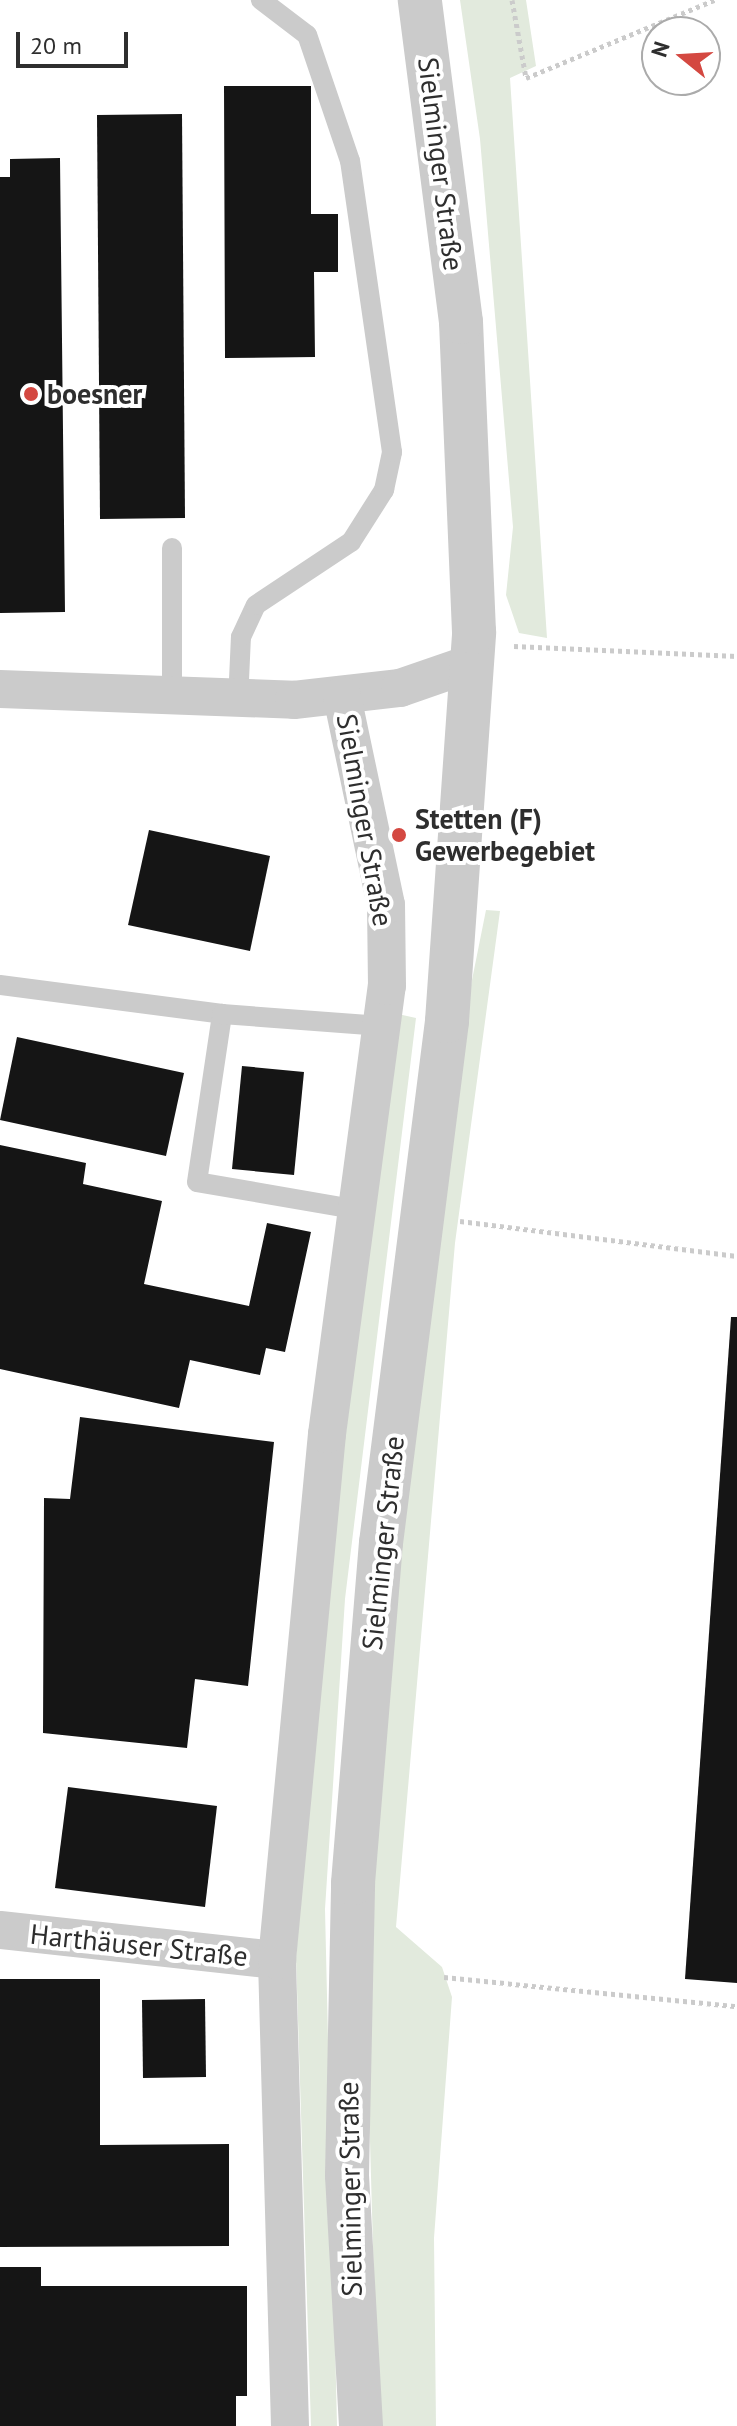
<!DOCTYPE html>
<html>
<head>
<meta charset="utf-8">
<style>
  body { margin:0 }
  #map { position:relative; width:737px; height:2426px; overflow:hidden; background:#fff; font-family:"PT Sans",sans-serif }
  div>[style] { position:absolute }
  .green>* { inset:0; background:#e2eadd }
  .building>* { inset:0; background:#151515 }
  .path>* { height:5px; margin-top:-2.5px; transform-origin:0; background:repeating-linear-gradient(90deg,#cbcbcb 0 4px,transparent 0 8px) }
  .service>* { height:20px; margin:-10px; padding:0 10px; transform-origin:10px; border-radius:10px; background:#cbcbcb }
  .minor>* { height:38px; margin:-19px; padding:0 19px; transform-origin:19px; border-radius:19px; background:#cbcbcb }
  .tertiary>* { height:44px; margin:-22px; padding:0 22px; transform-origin:22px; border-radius:22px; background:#cbcbcb }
  .dots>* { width:22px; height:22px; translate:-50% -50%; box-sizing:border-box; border:4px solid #fff; border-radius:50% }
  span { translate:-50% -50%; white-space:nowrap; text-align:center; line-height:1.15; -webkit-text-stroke:8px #fff; paint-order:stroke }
  .street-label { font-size:28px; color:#2e2e2e }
  .poi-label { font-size:28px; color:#2e2e2e; font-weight:700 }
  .left { translate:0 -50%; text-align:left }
  .north { position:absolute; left:641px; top:16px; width:80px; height:80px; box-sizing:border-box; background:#fff; border:2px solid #ababab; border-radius:50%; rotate:288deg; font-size:22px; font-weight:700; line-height:32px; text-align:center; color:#2e2e2e }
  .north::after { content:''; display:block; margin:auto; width:28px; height:36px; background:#d44841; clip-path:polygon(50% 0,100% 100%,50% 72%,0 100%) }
  .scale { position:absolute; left:16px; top:32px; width:112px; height:36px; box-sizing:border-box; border:4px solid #2e2e2e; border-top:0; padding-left:10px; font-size:24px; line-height:28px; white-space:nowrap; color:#2e2e2e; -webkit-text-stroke:6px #fff; paint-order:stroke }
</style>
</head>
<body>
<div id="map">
  <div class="green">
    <i style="clip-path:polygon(460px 0,526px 0,536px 66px,510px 78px,547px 638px,519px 633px,506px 595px,513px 527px,480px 139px)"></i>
    <i style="clip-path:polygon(486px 910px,500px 911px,455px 1243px,396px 1927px,442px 1967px,452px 1997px,434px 2238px,436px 2426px,378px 2426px,366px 1998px,371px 1824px,454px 1070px)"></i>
    <i style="clip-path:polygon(398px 1014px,416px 1018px,345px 1599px,325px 1909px,337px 2426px,311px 2426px,296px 1957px,326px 1592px)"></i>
  </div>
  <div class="building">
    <i style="clip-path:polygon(224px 86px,311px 86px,311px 214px,338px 214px,338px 272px,314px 272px,315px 357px,225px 358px)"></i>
    <i style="clip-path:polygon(182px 114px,185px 518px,100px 519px,97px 115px)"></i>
    <i style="clip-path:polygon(60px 158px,65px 612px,0 613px,0 177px,10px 177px,10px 159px)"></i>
    <i style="clip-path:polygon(149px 830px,270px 856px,250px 951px,128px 925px)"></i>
    <i style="clip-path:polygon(17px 1037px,184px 1073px,166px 1156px,0 1120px)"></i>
    <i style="clip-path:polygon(242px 1066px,304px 1072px,294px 1175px,232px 1169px)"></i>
    <i style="clip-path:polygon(0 1145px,86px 1163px,83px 1184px,162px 1201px,144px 1284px,249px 1306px,267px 1223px,311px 1232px,285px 1352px,266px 1348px,260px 1375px,190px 1360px,179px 1408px,0 1369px)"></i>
    <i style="clip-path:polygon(731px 1317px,737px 1317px,737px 1983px,685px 1979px)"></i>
    <i style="clip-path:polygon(80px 1417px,274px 1442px,248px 1686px,195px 1679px,187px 1748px,43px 1733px,44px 1498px,70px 1499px)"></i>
    <i style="clip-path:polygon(68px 1787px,217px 1806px,205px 1907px,55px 1888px)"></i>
    <i style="clip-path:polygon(0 1979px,100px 1979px,100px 2145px,229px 2144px,229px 2246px,0 2247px)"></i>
    <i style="clip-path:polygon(205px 1999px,206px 2077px,143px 2078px,142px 2000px)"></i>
    <i style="clip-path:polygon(0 2267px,41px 2267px,41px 2286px,247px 2286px,247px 2396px,236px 2396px,236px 2426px,0 2426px)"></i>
  </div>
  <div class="path">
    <i style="left:512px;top:0;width:79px;rotate:79.8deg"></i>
    <i style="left:526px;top:78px;width:204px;rotate:-22.5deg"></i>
    <i style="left:514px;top:646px;width:223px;rotate:2.6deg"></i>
    <i style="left:460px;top:1221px;width:279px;rotate:7.2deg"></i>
    <i style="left:444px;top:1977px;width:294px;rotate:5.7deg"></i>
  </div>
  <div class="service">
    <i style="left:172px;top:548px;width:151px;rotate:90deg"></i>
    <i style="left:238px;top:702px;width:65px;rotate:-87.4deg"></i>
    <i style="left:241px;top:637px;width:35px;rotate:-65deg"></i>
    <i style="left:256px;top:605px;width:114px;rotate:-33.6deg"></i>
    <i style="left:351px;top:542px;width:62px;rotate:-57.6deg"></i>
    <i style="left:384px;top:490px;width:39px;rotate:-78deg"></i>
    <i style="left:392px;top:452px;width:294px;rotate:-98.2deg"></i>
    <i style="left:350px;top:161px;width:133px;rotate:-108.8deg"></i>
    <i style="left:307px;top:35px;width:58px;rotate:-142.7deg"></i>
    <i style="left:0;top:985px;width:224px;rotate:7.4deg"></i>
    <i style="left:359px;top:1210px;width:164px;rotate:-170.2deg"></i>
    <i style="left:197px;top:1182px;width:170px;rotate:-81.5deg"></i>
    <i style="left:222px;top:1014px;width:160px;rotate:4.3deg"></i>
  </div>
  <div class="minor">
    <i style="left:0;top:689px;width:294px;rotate:2.1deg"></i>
    <i style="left:294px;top:700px;width:107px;rotate:-6.5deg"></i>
    <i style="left:400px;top:688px;width:76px;rotate:-19.1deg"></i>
    <i style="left:0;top:1930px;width:279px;rotate:6.2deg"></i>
    <i style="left:290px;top:2426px;width:466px;rotate:-91.6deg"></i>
    <i style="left:277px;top:1960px;width:528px;rotate:-84.57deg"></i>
    <i style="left:327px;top:1434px;width:452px;rotate:-82.4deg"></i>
    <i style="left:387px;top:986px;width:81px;rotate:-90.7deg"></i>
    <i style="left:386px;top:905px;width:214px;rotate:-101.9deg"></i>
  </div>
  <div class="tertiary">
    <i style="left:361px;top:2426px;width:251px;rotate:-93.2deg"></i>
    <i style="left:347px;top:2175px;width:292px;rotate:-88.8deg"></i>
    <i style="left:353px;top:1883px;width:341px;rotate:-85.3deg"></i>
    <i style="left:381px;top:1543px;width:526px;rotate:-82.79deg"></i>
    <i style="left:447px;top:1021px;width:390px;rotate:-86deg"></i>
    <i style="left:474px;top:632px;width:310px;rotate:-92.4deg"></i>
    <i style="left:461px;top:322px;width:325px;rotate:-97.3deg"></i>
  </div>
  <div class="dots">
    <i style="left:31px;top:394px;background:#d44841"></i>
    <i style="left:399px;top:835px;background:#d44841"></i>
  </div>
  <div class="street-label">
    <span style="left:441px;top:164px;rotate:83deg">Sielminger Straße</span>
    <span style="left:365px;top:820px;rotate:80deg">Sielminger Straße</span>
    <span style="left:383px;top:1543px;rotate:-84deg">Sielminger Straße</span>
    <span style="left:139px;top:1945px;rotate:6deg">Harthäuser Straße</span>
    <span style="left:350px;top:2189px;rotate:-91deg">Sielminger Straße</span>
  </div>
  <div class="poi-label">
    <span class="left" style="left:47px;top:394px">boesner</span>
    <span class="left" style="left:415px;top:835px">Stetten (F)<br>Gewerbegebiet</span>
  </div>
  <div class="north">N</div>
  <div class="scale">20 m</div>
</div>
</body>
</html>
